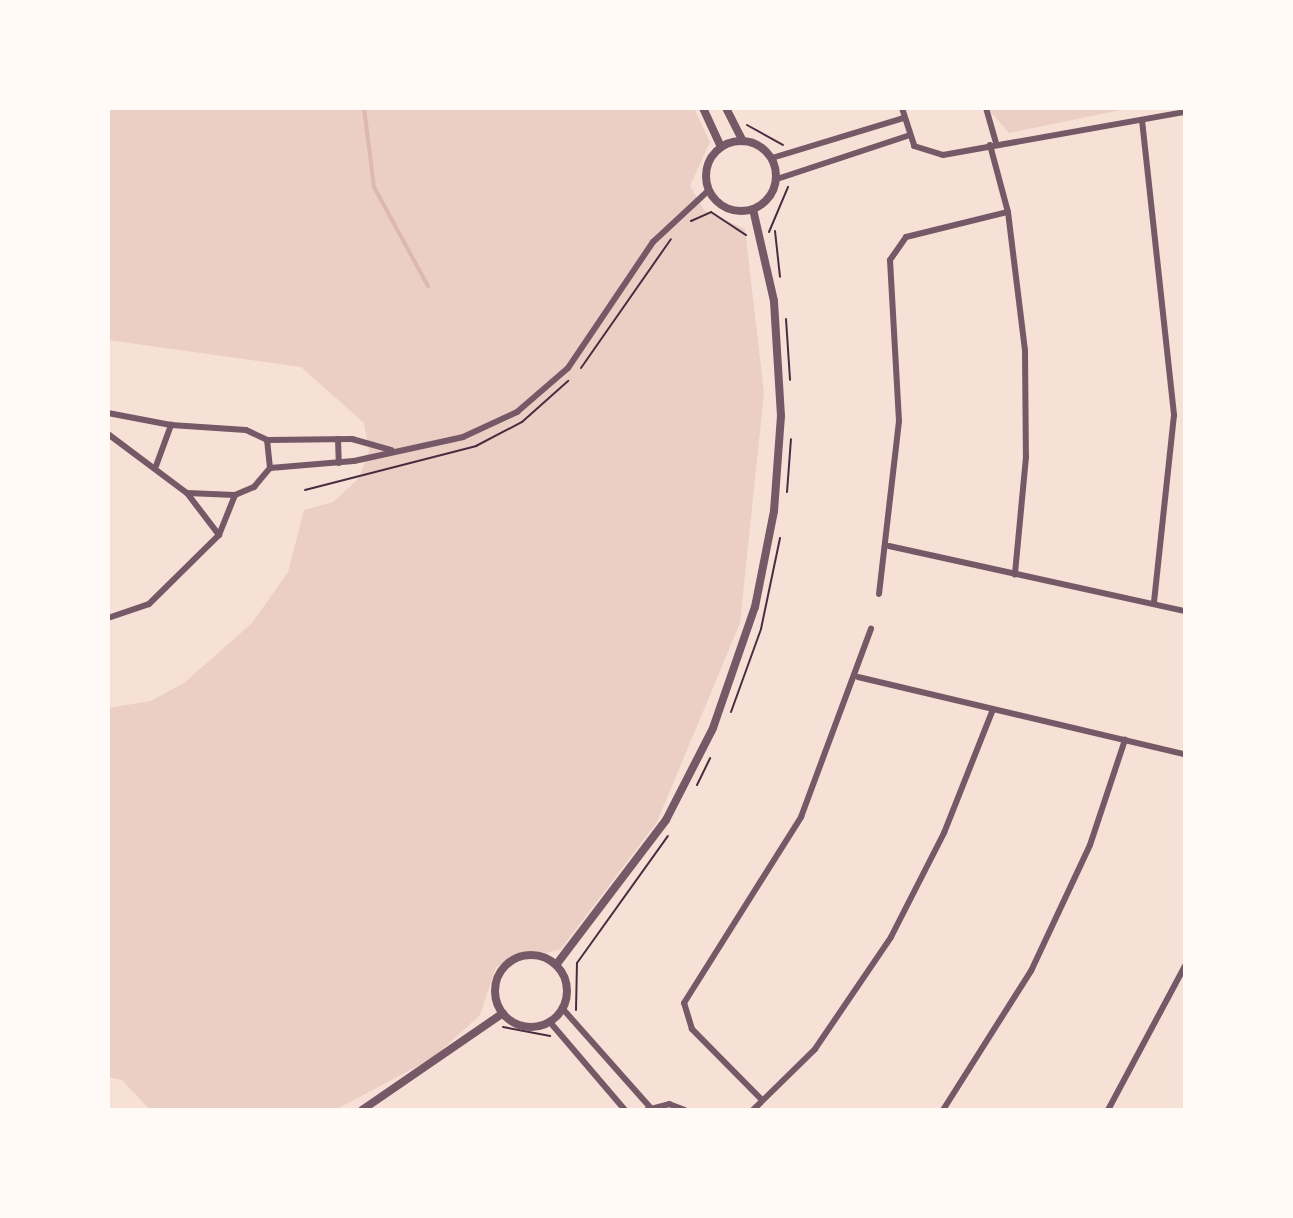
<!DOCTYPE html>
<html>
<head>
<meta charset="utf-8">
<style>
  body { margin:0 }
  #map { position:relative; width:1293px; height:1218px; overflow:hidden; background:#f7e1d7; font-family:Signika,sans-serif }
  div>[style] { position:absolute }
  .green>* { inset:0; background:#ebcfc5 }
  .stream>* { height:4px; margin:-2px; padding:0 2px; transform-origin:2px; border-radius:2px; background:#dcb8b0 }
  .path>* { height:2px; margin:-1px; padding:0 1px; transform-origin:1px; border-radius:1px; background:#4a2c40 }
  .minor>* { height:6px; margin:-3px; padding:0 3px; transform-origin:3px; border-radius:3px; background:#755966 }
  .tertiary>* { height:8px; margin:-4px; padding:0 4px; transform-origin:4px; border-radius:4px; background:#755966 }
  .tertiary>.ring { margin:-4px; padding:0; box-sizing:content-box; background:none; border:8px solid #755966; border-radius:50% }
  span { translate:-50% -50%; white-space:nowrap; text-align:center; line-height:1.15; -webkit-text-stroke:6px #fffaf5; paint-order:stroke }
  .frame { position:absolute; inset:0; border:110px solid #fffaf5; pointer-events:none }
</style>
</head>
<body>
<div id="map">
  <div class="green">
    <i style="clip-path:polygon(108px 108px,694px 108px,710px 142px,690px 186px,704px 210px,745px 229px,764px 393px,740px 623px,657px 822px,561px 949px,496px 967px,480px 1015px,433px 1058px,335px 1110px,150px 1110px,122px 1080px,108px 1077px,108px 708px,151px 701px,184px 683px,252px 623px,288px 572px,304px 510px,333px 502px,359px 478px,369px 451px,364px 423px,301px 367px,108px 340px)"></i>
    <i style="clip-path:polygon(987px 108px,1131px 108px,1009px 133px)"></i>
  </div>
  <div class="stream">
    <i style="left:364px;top:108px;width:80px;rotate:82.8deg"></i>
    <i style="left:374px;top:187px;width:113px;rotate:61.4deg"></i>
  </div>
  <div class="path">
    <i style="left:747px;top:125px;width:41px;rotate:29.1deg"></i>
    <i style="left:691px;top:221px;width:22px;rotate:-24deg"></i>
    <i style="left:711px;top:212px;width:42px;rotate:33.3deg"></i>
    <i style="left:775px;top:231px;width:46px;rotate:83.8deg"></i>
    <i style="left:769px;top:232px;width:49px;rotate:-67.1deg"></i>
    <i style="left:786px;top:319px;width:61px;rotate:86.2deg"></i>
    <i style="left:581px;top:368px;width:157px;rotate:-55.1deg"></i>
    <i style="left:305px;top:490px;width:177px;rotate:-14.4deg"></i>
    <i style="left:476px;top:446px;width:52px;rotate:-27.6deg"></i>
    <i style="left:522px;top:422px;width:62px;rotate:-41.7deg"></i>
    <i style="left:787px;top:492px;width:53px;rotate:-85.7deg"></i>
    <i style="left:731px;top:712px;width:88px;rotate:-70.1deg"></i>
    <i style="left:761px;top:629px;width:93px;rotate:-78.2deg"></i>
    <i style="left:697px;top:785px;width:30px;rotate:-64deg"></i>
    <i style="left:576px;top:1010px;width:47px;rotate:-88.8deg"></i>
    <i style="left:577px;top:963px;width:156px;rotate:-54.4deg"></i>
    <i style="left:503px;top:1027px;width:48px;rotate:10.8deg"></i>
  </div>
  <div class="minor">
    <i style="left:902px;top:108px;width:40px;rotate:72deg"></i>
    <i style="left:914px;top:146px;width:30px;rotate:17deg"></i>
    <i style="left:943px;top:155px;width:246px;rotate:-10.1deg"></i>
    <i style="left:986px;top:108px;width:35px;rotate:74deg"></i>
    <i style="left:1142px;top:120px;width:297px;rotate:83.8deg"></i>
    <i style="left:1174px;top:415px;width:189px;rotate:96.1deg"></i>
    <i style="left:990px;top:145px;width:69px;rotate:75deg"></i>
    <i style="left:1008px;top:212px;width:140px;rotate:83deg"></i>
    <i style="left:1025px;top:351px;width:106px;rotate:89.5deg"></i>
    <i style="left:1026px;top:457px;width:118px;rotate:95.4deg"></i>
    <i style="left:772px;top:158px;width:138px;rotate:-16.9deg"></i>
    <i style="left:777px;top:179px;width:137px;rotate:-18.3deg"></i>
    <i style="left:108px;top:413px;width:64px;rotate:10.8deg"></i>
    <i style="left:108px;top:434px;width:99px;rotate:36.8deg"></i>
    <i style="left:187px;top:493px;width:48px;rotate:2.4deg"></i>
    <i style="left:235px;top:495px;width:21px;rotate:-23deg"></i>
    <i style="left:254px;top:487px;width:25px;rotate:-50deg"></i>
    <i style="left:270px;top:468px;width:28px;rotate:-96deg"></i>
    <i style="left:338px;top:439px;width:24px;rotate:88deg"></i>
    <i style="left:156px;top:466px;width:44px;rotate:-69.9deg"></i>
    <i style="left:171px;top:425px;width:75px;rotate:3.8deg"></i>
    <i style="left:246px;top:430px;width:23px;rotate:25deg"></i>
    <i style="left:267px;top:440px;width:85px;rotate:-0.7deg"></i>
    <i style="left:352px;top:439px;width:41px;rotate:15.8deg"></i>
    <i style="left:270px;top:468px;width:84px;rotate:-4.8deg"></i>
    <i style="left:354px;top:461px;width:112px;rotate:-12.4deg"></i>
    <i style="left:463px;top:437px;width:60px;rotate:-24.8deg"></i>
    <i style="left:517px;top:412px;width:67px;rotate:-40.8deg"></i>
    <i style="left:568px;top:368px;width:152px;rotate:-56deg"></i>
    <i style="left:653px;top:242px;width:76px;rotate:-42.9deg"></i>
    <i style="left:187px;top:493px;width:53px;rotate:52.7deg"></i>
    <i style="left:219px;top:535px;width:43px;rotate:-68.2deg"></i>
    <i style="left:889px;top:546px;width:303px;rotate:12.4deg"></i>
    <i style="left:879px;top:594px;width:174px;rotate:-83.4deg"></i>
    <i style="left:899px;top:421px;width:161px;rotate:-93.2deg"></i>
    <i style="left:890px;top:260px;width:28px;rotate:-55deg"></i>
    <i style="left:906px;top:237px;width:105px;rotate:-13.8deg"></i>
    <i style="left:108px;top:618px;width:43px;rotate:-18.9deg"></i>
    <i style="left:149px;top:604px;width:98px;rotate:-44.6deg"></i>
    <i style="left:858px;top:677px;width:336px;rotate:13.3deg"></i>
    <i style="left:562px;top:1008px;width:132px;rotate:48.4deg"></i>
    <i style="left:549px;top:1021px;width:117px;rotate:49.5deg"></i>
    <i style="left:762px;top:1100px;width:100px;rotate:-134.6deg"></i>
    <i style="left:692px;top:1029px;width:27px;rotate:-107deg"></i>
    <i style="left:684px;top:1003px;width:220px;rotate:-57.8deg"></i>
    <i style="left:801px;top:817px;width:201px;rotate:-69.6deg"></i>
    <i style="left:647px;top:1110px;width:23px;rotate:-15deg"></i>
    <i style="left:669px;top:1104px;width:17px;rotate:21deg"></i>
    <i style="left:753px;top:1110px;width:87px;rotate:-44.5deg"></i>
    <i style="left:815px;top:1049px;width:135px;rotate:-55.8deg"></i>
    <i style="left:891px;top:937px;width:117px;rotate:-63deg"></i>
    <i style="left:944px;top:833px;width:133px;rotate:-68.4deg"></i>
    <i style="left:943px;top:1110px;width:165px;rotate:-57.7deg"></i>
    <i style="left:1031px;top:971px;width:139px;rotate:-64.9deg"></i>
    <i style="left:1090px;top:845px;width:111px;rotate:-71.6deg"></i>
    <i style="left:1108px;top:1110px;width:163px;rotate:-61.9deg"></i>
  </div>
  <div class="tertiary">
    <i style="left:703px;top:108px;width:43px;rotate:65.2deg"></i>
    <i style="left:726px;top:108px;width:37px;rotate:63deg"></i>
    <i class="ring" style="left:706px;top:141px;width:62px;height:62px"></i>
    <i class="ring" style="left:495px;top:955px;width:64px;height:64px"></i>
    <i style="left:556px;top:965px;width:182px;rotate:-52.8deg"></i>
    <i style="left:666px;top:820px;width:103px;rotate:-62.9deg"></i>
    <i style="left:713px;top:728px;width:128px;rotate:-70.9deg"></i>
    <i style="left:755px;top:607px;width:98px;rotate:-78.8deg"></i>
    <i style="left:774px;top:511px;width:95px;rotate:-85.8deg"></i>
    <i style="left:781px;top:416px;width:115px;rotate:-93.5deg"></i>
    <i style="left:774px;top:301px;width:94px;rotate:-102.9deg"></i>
    <i style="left:362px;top:1110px;width:171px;rotate:-34.5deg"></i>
  </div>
  <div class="frame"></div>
</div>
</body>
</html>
